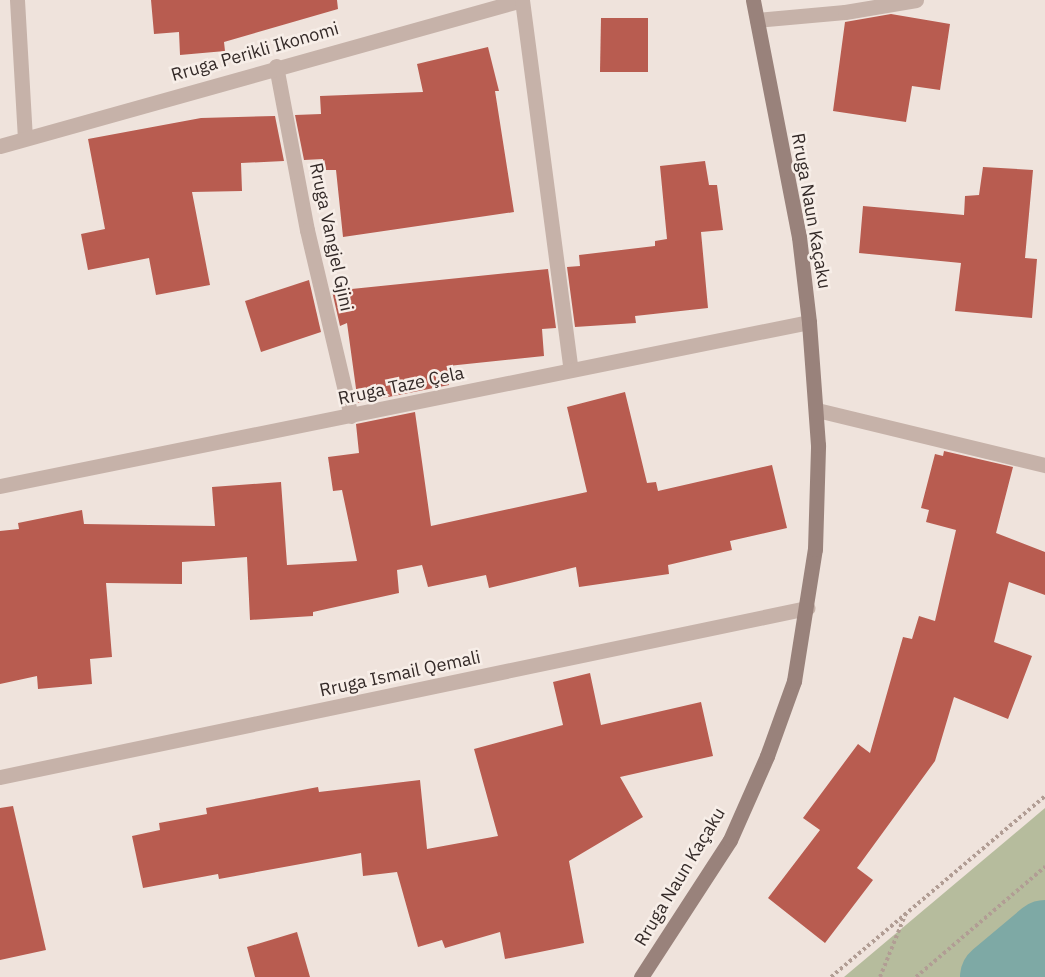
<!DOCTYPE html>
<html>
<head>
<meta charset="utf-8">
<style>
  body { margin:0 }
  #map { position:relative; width:1045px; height:977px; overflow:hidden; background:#efe3dc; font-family:"IBM Plex Sans",sans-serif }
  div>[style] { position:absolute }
  .green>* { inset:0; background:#b6bc9d }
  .river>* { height:72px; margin:-36px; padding:0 36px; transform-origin:36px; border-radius:36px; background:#7ea9a5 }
  .building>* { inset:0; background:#b85c50 }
  .path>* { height:4px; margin-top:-2px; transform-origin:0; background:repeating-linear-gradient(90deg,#b19d94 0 3px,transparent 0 6px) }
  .lane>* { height:15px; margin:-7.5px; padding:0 7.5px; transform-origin:7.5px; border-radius:7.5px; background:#c6b2a9 }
  .street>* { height:15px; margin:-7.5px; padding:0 7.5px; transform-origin:7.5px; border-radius:7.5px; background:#c6b2a9 }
  .secondary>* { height:15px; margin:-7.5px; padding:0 7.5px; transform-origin:7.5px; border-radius:7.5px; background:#99827b }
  span { translate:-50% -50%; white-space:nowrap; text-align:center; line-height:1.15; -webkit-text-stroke:5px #f7eee8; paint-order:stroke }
  .street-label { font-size:18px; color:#342a28 }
</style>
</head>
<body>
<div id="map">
  <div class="green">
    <i style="clip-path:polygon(1045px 808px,1045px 977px,844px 977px)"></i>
  </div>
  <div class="river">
    <i style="left:996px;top:977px;width:64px;rotate:-39.9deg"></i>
  </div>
  <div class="building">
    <i style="clip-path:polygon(151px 0,337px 0,338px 9px,224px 42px,225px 51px,180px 55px,179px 32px,154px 34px)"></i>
    <i style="clip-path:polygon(891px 14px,950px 24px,940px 90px,912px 86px,906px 122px,833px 111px,845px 22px)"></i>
    <i style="clip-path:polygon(601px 18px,648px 18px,648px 72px,600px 72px)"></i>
    <i style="clip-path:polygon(488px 47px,499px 91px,495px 91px,514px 212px,343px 237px,336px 170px,323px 170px,323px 159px,304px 160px,295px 115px,321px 114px,320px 96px,423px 92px,417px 64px)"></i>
    <i style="clip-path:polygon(275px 116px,284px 161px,241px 163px,242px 191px,192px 192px,210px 285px,156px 295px,149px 258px,88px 270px,81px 234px,105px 229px,88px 139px,201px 118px)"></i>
    <i style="clip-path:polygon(705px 161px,709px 185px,717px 185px,723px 230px,701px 232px,708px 308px,635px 316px,636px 323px,575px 327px,567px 267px,580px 266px,579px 255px,655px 246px,655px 241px,667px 239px,660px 166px)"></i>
    <i style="clip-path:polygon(983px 167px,1033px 170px,1025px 258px,1037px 259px,1032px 318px,955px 311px,961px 263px,859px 253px,863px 206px,964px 215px,965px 196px,979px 195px)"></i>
    <i style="clip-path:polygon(548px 269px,556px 328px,542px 329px,544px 356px,448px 366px,449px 385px,358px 403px,347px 323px,340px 326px,332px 291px)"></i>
    <i style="clip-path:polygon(309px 280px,321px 332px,261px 352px,245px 301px)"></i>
    <i style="clip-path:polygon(625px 392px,647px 483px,656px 482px,658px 491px,772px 465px,787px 528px,730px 541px,732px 550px,668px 565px,669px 574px,579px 587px,576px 567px,489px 588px,486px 575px,428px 587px,422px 565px,397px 570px,399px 593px,313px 612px,313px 616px,250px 620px,247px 557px,182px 562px,182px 584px,106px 583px,112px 657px,90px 659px,92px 684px,38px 689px,37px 676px,0 684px,0 531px,19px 529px,18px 523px,82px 510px,84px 524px,215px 526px,212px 487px,281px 482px,287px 565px,357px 561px,342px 490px,333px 491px,328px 457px,359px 453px,356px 424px,415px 412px,431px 526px,587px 492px,567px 407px)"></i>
    <i style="clip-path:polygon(944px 451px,1013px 467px,996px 533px,1045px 552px,1045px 595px,1009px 582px,994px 642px,1032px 656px,1008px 719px,954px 697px,935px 761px,857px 868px,873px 880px,825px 943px,768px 898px,820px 830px,803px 818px,858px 744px,870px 753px,903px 637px,912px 639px,919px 616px,935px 621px,956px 530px,926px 522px,929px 510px,921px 508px,935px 454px,943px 456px)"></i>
    <i style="clip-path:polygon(590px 673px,601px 725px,701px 702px,713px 756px,620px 777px,643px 817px,569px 861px,584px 943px,505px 959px,500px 932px,445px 948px,442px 940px,418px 947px,397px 872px,363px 876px,361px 853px,219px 879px,218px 874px,143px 888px,132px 836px,160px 830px,159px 823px,207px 814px,206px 808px,318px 787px,319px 792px,420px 780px,427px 849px,498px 836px,474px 749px,563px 725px,553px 682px)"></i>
    <i style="clip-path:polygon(13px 806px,46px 950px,0 960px,0 808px)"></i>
    <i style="clip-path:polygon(297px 932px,310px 977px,255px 977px,247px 947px)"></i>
  </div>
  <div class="path">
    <i style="left:831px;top:977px;width:280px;rotate:-40.2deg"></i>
    <i style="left:880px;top:977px;width:69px;rotate:-67.9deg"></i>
    <i style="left:916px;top:977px;width:170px;rotate:-40.5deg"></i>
  </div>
  <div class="lane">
    <i style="left:757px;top:20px;width:88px;rotate:-5.2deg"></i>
    <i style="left:845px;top:12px;width:72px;rotate:-9.6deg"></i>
    <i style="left:817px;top:410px;width:235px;rotate:13.6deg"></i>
  </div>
  <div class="street">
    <i style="left:17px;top:0;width:138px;rotate:86.7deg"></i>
    <i style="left:276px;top:66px;width:167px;rotate:79.3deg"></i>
    <i style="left:307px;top:230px;width:191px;rotate:76.7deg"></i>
    <i style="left:0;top:146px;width:542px;rotate:-15.63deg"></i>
    <i style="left:522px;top:0;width:373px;rotate:82.5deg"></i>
    <i style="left:0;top:486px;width:825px;rotate:-11.46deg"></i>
    <i style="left:0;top:777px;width:825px;rotate:-11.83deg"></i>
  </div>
  <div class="secondary">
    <i style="left:641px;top:977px;width:163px;rotate:-57deg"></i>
    <i style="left:730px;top:840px;width:92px;rotate:-66.2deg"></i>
    <i style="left:767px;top:756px;width:80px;rotate:-70.2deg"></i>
    <i style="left:794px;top:681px;width:134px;rotate:-81deg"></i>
    <i style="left:815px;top:549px;width:104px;rotate:-88.3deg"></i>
    <i style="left:818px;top:445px;width:123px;rotate:-94.2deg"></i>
    <i style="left:809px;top:322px;width:86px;rotate:-96.7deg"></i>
    <i style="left:799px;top:237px;width:241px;rotate:-101deg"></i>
  </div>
  <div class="street-label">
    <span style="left:255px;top:52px;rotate:-16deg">Rruga Perikli Ikonomi</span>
    <span style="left:811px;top:211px;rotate:80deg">Rruga Naun Kaçaku</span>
    <span style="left:331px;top:237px;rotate:78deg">Rruga Vangjel Gjini</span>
    <span style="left:401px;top:386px;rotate:-12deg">Rruga Taze Çela</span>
    <span style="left:400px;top:674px;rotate:-12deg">Rruga Ismail Qemali</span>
    <span style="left:680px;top:877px;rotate:-59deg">Rruga Naun Kaçaku</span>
  </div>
</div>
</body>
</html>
